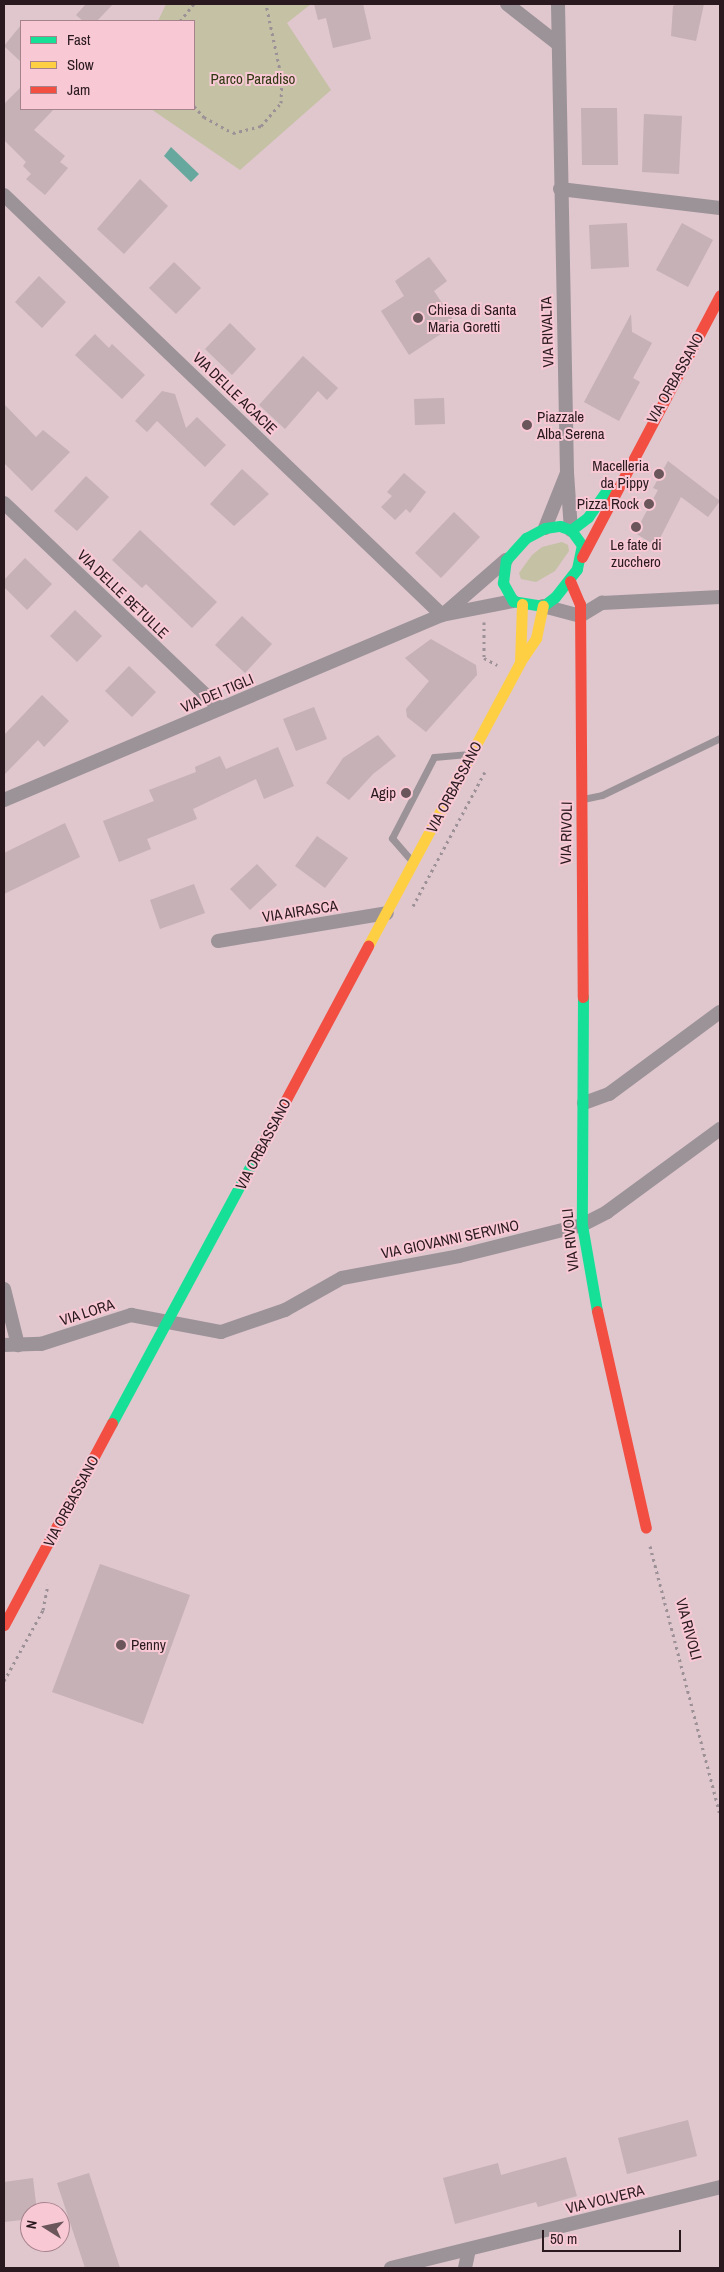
<!DOCTYPE html>
<html>
<head>
<meta charset="utf-8">
<style>
  body { margin:0 }
  #map { position:relative; width:724px; height:2272px; overflow:hidden; background:#e0c6cd; font-family:"Archivo Narrow",sans-serif }
  div>[style] { position:absolute }
  .green>* { inset:0; background:#c4c1a4 }
  .water>* { inset:0; background:#66a89e }
  .building>* { inset:0; background:#c5b1b6 }
  .path>* { height:3px; margin-top:-1.5px; transform-origin:0; background:repeating-linear-gradient(90deg,#9c9196 0 2.5px,transparent 0 6.5px) }
  .lane>* { height:7px; margin:-3.5px; padding:0 3.5px; transform-origin:3.5px; border-radius:3.5px; background:#9b9398 }
  .street>* { height:14px; margin:-7px; padding:0 7px; transform-origin:7px; border-radius:7px; background:#9b9398 }
  .fast>* { height:11px; margin:-5.5px; padding:0 5.5px; transform-origin:5.5px; border-radius:5.5px; background:#16e098 }
  .slow>* { height:11px; margin:-5.5px; padding:0 5.5px; transform-origin:5.5px; border-radius:5.5px; background:#ffcf43 }
  .jam>* { height:11px; margin:-5.5px; padding:0 5.5px; transform-origin:5.5px; border-radius:5.5px; background:#f24e42 }
  .dots>* { width:14px; height:14px; translate:-50% -50%; box-sizing:border-box; border:2px solid #f8c8d5; border-radius:50% }
  span { translate:-50% -50%; white-space:nowrap; text-align:center; line-height:1.15; -webkit-text-stroke:4px #f8c8d5; paint-order:stroke }
  .park-label { font-size:15px; color:#2f3810 }
  .poi-label { font-size:15px; color:#2a191e }
  .left { translate:0 -50%; text-align:left }
  .right { translate:-100% -50%; text-align:right }
  .street-label { font-size:15px; color:#2a191e }
  .frame { position:absolute; inset:0; border:5px solid #2a191e; pointer-events:none }
  .legend { position:absolute; left:20px; top:20px; width:175px; height:90px; box-sizing:border-box; background:#f8c8d5; border:1px solid #a6828c; margin:0; padding:6px 9px; list-style:none; font-size:15px; color:#2a191e }
  .legend li { display:flex; align-items:center; gap:10px; height:25px }
  .legend b { width:25px; border:1px solid #a6828c }
  .north { position:absolute; left:20px; top:2202px; width:50px; height:50px; box-sizing:border-box; background:#f8c8d5; border:1px solid #a6828c; border-radius:50%; rotate:280deg; font-size:14px; font-weight:700; line-height:20px; text-align:center; color:#2a191e }
  .north::after { content:''; display:block; margin:auto; width:18px; height:22px; background:#6a565b; clip-path:polygon(50% 0,100% 100%,50% 72%,0 100%) }
  .scale { position:absolute; left:542px; top:2230px; width:139px; height:22px; box-sizing:border-box; border:2px solid #2a191e; border-top:0; padding-left:6px; font-size:15px; line-height:18px; white-space:nowrap; color:#2a191e; -webkit-text-stroke:4px #f8c8d5; paint-order:stroke }
</style>
</head>
<body>
<div id="map">
  <div class="green">
    <i style="clip-path:polygon(166px 4px,311px 4px,287px 23px,331px 90px,240px 170px,151px 109px,194px 109px,194px 21px,158px 21px)"></i>
    <i style="clip-path:polygon(562px 542px,568px 545px,569px 551px,555px 571px,536px 582px,521px 579px,519px 573px,532px 555px,542px 547px)"></i>
  </div>
  <div class="water">
    <i style="clip-path:polygon(171px 147px,199px 174px,191px 182px,164px 156px)"></i>
  </div>
  <div class="building">
    <i style="clip-path:polygon(86px 4px,113px 4px,97px 21px,83px 21px,76px 15px)"></i>
    <i style="clip-path:polygon(314px 4px,363px 4px,371px 39px,333px 48px,326px 18px,318px 20px)"></i>
    <i style="clip-path:polygon(677px 4px,704px 4px,696px 41px,671px 36px,673px 6px)"></i>
    <i style="clip-path:polygon(21px 25px,21px 62px,4px 46px)"></i>
    <i style="clip-path:polygon(21px 87px,21px 109px,54px 109px,34px 130px,65px 156px,60px 162px,68px 168px,45px 195px,26px 179px,31px 174px,23px 166px,26px 162px,4px 140px,4px 104px)"></i>
    <i style="clip-path:polygon(581px 108px,617px 108px,618px 165px,582px 165px)"></i>
    <i style="clip-path:polygon(644px 114px,682px 116px,679px 174px,642px 172px)"></i>
    <i style="clip-path:polygon(140px 179px,168px 206px,124px 254px,97px 229px)"></i>
    <i style="clip-path:polygon(627px 223px,629px 267px,591px 269px,589px 225px)"></i>
    <i style="clip-path:polygon(682px 223px,713px 240px,688px 287px,656px 270px)"></i>
    <i style="clip-path:polygon(429px 257px,447px 281px,434px 291px,456px 324px,409px 355px,381px 311px,404px 296px,395px 281px)"></i>
    <i style="clip-path:polygon(174px 262px,201px 288px,176px 314px,149px 288px)"></i>
    <i style="clip-path:polygon(39px 276px,66px 302px,42px 328px,15px 302px)"></i>
    <i style="clip-path:polygon(631px 314px,632px 332px,652px 343px,633px 378px,640px 382px,619px 421px,584px 402px)"></i>
    <i style="clip-path:polygon(230px 323px,256px 349px,232px 375px,205px 349px)"></i>
    <i style="clip-path:polygon(95px 334px,109px 348px,112px 344px,145px 375px,122px 399px,75px 355px)"></i>
    <i style="clip-path:polygon(303px 356px,338px 388px,327px 400px,318px 391px,285px 429px,259px 405px)"></i>
    <i style="clip-path:polygon(162px 391px,175px 394px,186px 428px,197px 417px,226px 445px,205px 467px,157px 421px,147px 432px,135px 421px)"></i>
    <i style="clip-path:polygon(444px 398px,445px 424px,415px 425px,414px 399px)"></i>
    <i style="clip-path:polygon(4px 404px,36px 437px,43px 430px,70px 452px,32px 491px,4px 463px)"></i>
    <i style="clip-path:polygon(668px 461px,720px 501px,708px 517px,681px 497px,656px 546px,635px 533px,658px 490px,653px 488px)"></i>
    <i style="clip-path:polygon(242px 469px,269px 494px,234px 526px,210px 504px)"></i>
    <i style="clip-path:polygon(404px 473px,426px 492px,410px 513px,406px 509px,395px 520px,381px 507px,392px 496px,387px 492px)"></i>
    <i style="clip-path:polygon(86px 476px,109px 497px,77px 531px,54px 511px)"></i>
    <i style="clip-path:polygon(454px 512px,480px 537px,441px 578px,415px 553px)"></i>
    <i style="clip-path:polygon(140px 530px,217px 602px,192px 628px,146px 584px,142px 588px,112px 560px)"></i>
    <i style="clip-path:polygon(25px 558px,52px 584px,27px 610px,4px 587px,4px 580px)"></i>
    <i style="clip-path:polygon(75px 610px,102px 636px,77px 662px,50px 636px)"></i>
    <i style="clip-path:polygon(242px 616px,272px 644px,245px 673px,215px 645px)"></i>
    <i style="clip-path:polygon(431px 639px,476px 665px,477px 675px,426px 732px,407px 717px,406px 709px,429px 681px,405px 658px)"></i>
    <i style="clip-path:polygon(129px 666px,156px 692px,132px 717px,105px 691px)"></i>
    <i style="clip-path:polygon(42px 695px,69px 721px,44px 747px,38px 740px,4px 775px,4px 735px)"></i>
    <i style="clip-path:polygon(314px 707px,327px 739px,296px 751px,283px 719px)"></i>
    <i style="clip-path:polygon(378px 735px,396px 756px,373px 774px,349px 800px,326px 783px,343px 758px)"></i>
    <i style="clip-path:polygon(278px 747px,294px 786px,264px 799px,256px 779px,193px 809px,197px 819px,147px 839px,151px 849px,119px 862px,103px 821px,154px 801px,149px 790px,196px 772px,195px 767px,220px 756px,226px 769px)"></i>
    <i style="clip-path:polygon(65px 823px,80px 857px,4px 894px,4px 853px)"></i>
    <i style="clip-path:polygon(317px 836px,348px 858px,325px 888px,295px 866px)"></i>
    <i style="clip-path:polygon(257px 864px,277px 885px,250px 910px,230px 889px)"></i>
    <i style="clip-path:polygon(194px 884px,205px 913px,160px 929px,150px 900px)"></i>
    <i style="clip-path:polygon(100px 1564px,190px 1595px,143px 1724px,52px 1692px)"></i>
    <i style="clip-path:polygon(688px 2120px,697px 2156px,627px 2174px,618px 2138px)"></i>
    <i style="clip-path:polygon(566px 2157px,577px 2196px,538px 2207px,536px 2202px,455px 2224px,443px 2178px,498px 2163px,501px 2175px)"></i>
    <i style="clip-path:polygon(89px 2173px,120px 2268px,85px 2268px,57px 2183px)"></i>
    <i style="clip-path:polygon(33px 2178px,37px 2212px,30px 2212px,30px 2219px,4px 2222px,4px 2182px)"></i>
  </div>
  <div class="path">
    <i style="left:180px;top:21px;width:22px;rotate:-51deg"></i>
    <i style="left:194px;top:106px;width:15px;rotate:48deg"></i>
    <i style="left:204px;top:117px;width:33px;rotate:29deg"></i>
    <i style="left:233px;top:133px;width:29px;rotate:-14deg"></i>
    <i style="left:261px;top:126px;width:30px;rotate:-49deg"></i>
    <i style="left:281px;top:103px;width:23px;rotate:-88deg"></i>
    <i style="left:282px;top:80px;width:78px;rotate:-101.9deg"></i>
    <i style="left:484px;top:622px;width:36px;rotate:90deg"></i>
    <i style="left:484px;top:658px;width:15px;rotate:28deg"></i>
    <i style="left:413px;top:906px;width:152px;rotate:-61.8deg"></i>
    <i style="left:650px;top:1546px;width:278px;rotate:75.4deg"></i>
    <i style="left:4px;top:1681px;width:81px;rotate:-61.2deg"></i>
    <i style="left:43px;top:1610px;width:26px;rotate:-79deg"></i>
  </div>
  <div class="lane">
    <i style="left:583px;top:799px;width:19px;rotate:-12deg"></i>
    <i style="left:602px;top:795px;width:131px;rotate:-25.8deg"></i>
    <i style="left:411px;top:860px;width:29px;rotate:-131deg"></i>
    <i style="left:392px;top:838px;width:91px;rotate:-62.6deg"></i>
    <i style="left:434px;top:757px;width:33px;rotate:-5deg"></i>
  </div>
  <div class="street">
    <i style="left:507px;top:4px;width:65px;rotate:38.1deg"></i>
    <i style="left:558px;top:4px;width:469px;rotate:88.9deg"></i>
    <i style="left:560px;top:189px;width:161px;rotate:6.8deg"></i>
    <i style="left:4px;top:195px;width:607px;rotate:43.8deg"></i>
    <i style="left:4px;top:503px;width:298px;rotate:43.6deg"></i>
    <i style="left:545px;top:528px;width:59px;rotate:-68.2deg"></i>
    <i style="left:567px;top:473px;width:57px;rotate:86deg"></i>
    <i style="left:543px;top:606px;width:38px;rotate:15deg"></i>
    <i style="left:580px;top:616px;width:26px;rotate:-31deg"></i>
    <i style="left:602px;top:603px;width:118px;rotate:-2.9deg"></i>
    <i style="left:445px;top:613px;width:81px;rotate:-41deg"></i>
    <i style="left:4px;top:800px;width:475px;rotate:-22.9deg"></i>
    <i style="left:442px;top:615px;width:72px;rotate:-11.2deg"></i>
    <i style="left:218px;top:941px;width:171px;rotate:-9.4deg"></i>
    <i style="left:584px;top:1103px;width:27px;rotate:-20deg"></i>
    <i style="left:609px;top:1094px;width:138px;rotate:-36.5deg"></i>
    <i style="left:4px;top:1289px;width:58px;rotate:76deg"></i>
    <i style="left:4px;top:1345px;width:37px;rotate:-2deg"></i>
    <i style="left:41px;top:1344px;width:95px;rotate:-17.9deg"></i>
    <i style="left:131px;top:1315px;width:92px;rotate:10.7deg"></i>
    <i style="left:221px;top:1332px;width:68px;rotate:-19deg"></i>
    <i style="left:285px;top:1310px;width:65px;rotate:-29.3deg"></i>
    <i style="left:342px;top:1278px;width:119px;rotate:-10.6deg"></i>
    <i style="left:459px;top:1256px;width:127px;rotate:-14.1deg"></i>
    <i style="left:582px;top:1225px;width:28px;rotate:-27deg"></i>
    <i style="left:607px;top:1212px;width:140px;rotate:-36.3deg"></i>
    <i style="left:391px;top:2268px;width:339px;rotate:-13.8deg"></i>
    <i style="left:465px;top:2268px;width:19px;rotate:-78deg"></i>
  </div>
  <div class="fast">
    <i style="left:560px;top:526px;width:12px;rotate:20deg"></i>
    <i style="left:571px;top:530px;width:19px;rotate:54deg"></i>
    <i style="left:582px;top:545px;width:25px;rotate:102deg"></i>
    <i style="left:577px;top:569px;width:36px;rotate:128deg"></i>
    <i style="left:555px;top:597px;width:15px;rotate:143deg"></i>
    <i style="left:543px;top:606px;width:30px;rotate:-171deg"></i>
    <i style="left:513px;top:601px;width:21px;rotate:-119deg"></i>
    <i style="left:503px;top:583px;width:23px;rotate:-83deg"></i>
    <i style="left:506px;top:560px;width:30px;rotate:-48deg"></i>
    <i style="left:526px;top:538px;width:21px;rotate:-28deg"></i>
    <i style="left:545px;top:528px;width:15px;rotate:-8deg"></i>
    <i style="left:571px;top:530px;width:21px;rotate:-37deg"></i>
    <i style="left:588px;top:517px;width:33px;rotate:-55deg"></i>
    <i style="left:583px;top:997px;width:228px;rotate:90.3deg"></i>
    <i style="left:582px;top:1225px;width:87px;rotate:80.1deg"></i>
    <i style="left:112px;top:1423px;width:325px;rotate:-61.7deg"></i>
  </div>
  <div class="slow">
    <i style="left:520px;top:662px;width:58px;rotate:-88deg"></i>
    <i style="left:368px;top:946px;width:322px;rotate:-61.8deg"></i>
    <i style="left:520px;top:662px;width:29px;rotate:-56deg"></i>
    <i style="left:536px;top:638px;width:33px;rotate:-78deg"></i>
  </div>
  <div class="jam">
    <i style="left:582px;top:557px;width:296px;rotate:-62.2deg"></i>
    <i style="left:570px;top:581px;width:25px;rotate:67deg"></i>
    <i style="left:580px;top:604px;width:393px;rotate:89.6deg"></i>
    <i style="left:266px;top:1137px;width:217px;rotate:-61.9deg"></i>
    <i style="left:597px;top:1311px;width:222px;rotate:77.3deg"></i>
    <i style="left:4px;top:1625px;width:229px;rotate:-61.9deg"></i>
  </div>
  <div class="dots">
    <i style="left:418px;top:318px;background:#6a565b"></i>
    <i style="left:527px;top:425px;background:#6a565b"></i>
    <i style="left:659px;top:474px;background:#6a565b"></i>
    <i style="left:649px;top:504px;background:#6a565b"></i>
    <i style="left:636px;top:527px;background:#6a565b"></i>
    <i style="left:406px;top:793px;background:#6a565b"></i>
    <i style="left:121px;top:1645px;background:#6a565b"></i>
  </div>
  <div class="park-label">
    <span style="left:253px;top:79px">Parco Paradiso</span>
  </div>
  <div class="poi-label">
    <span class="left" style="left:428px;top:318px">Chiesa di Santa<br>Maria Goretti</span>
    <span class="left" style="left:537px;top:425px">Piazzale<br>Alba Serena</span>
    <span class="right" style="left:649px;top:474px">Macelleria<br>da Pippy</span>
    <span class="right" style="left:639px;top:504px">Pizza Rock</span>
    <span style="left:636px;top:553px">Le fate di<br>zucchero</span>
    <span class="right" style="left:396px;top:793px">Agip</span>
    <span class="left" style="left:131px;top:1645px">Penny</span>
  </div>
  <div class="street-label">
    <span style="left:547px;top:332px;rotate:-92deg">VIA RIVALTA</span>
    <span style="left:675px;top:378px;rotate:-61deg">VIA ORBASSANO</span>
    <span style="left:235px;top:393px;rotate:44deg">VIA DELLE ACACIE</span>
    <span style="left:123px;top:594px;rotate:44deg">VIA DELLE BETULLE</span>
    <span style="left:217px;top:693px;rotate:-23deg">VIA DEI TIGLI</span>
    <span style="left:454px;top:787px;rotate:-62deg">VIA ORBASSANO</span>
    <span style="left:566px;top:833px;rotate:-89deg">VIA RIVOLI</span>
    <span style="left:300px;top:911px;rotate:-9deg">VIA AIRASCA</span>
    <span style="left:263px;top:1144px;rotate:-62deg">VIA ORBASSANO</span>
    <span style="left:450px;top:1239px;rotate:-12deg">VIA GIOVANNI SERVINO</span>
    <span style="left:570px;top:1240px;rotate:-96deg">VIA RIVOLI</span>
    <span style="left:87px;top:1312px;rotate:-18deg">VIA LORA</span>
    <span style="left:71px;top:1501px;rotate:-62deg">VIA ORBASSANO</span>
    <span style="left:689px;top:1629px;rotate:75deg">VIA RIVOLI</span>
    <span style="left:605px;top:2199px;rotate:-14deg">VIA VOLVERA</span>
  </div>
  <div class="frame"></div>
  <ul class="legend">
  <li><b style="height:6px;background:#16e098"></b>Fast</li>
  <li><b style="height:6px;background:#ffcf43"></b>Slow</li>
  <li><b style="height:6px;background:#f24e42"></b>Jam</li>
  </ul>
  <div class="north">N</div>
  <div class="scale">50 m</div>
</div>
</body>
</html>
